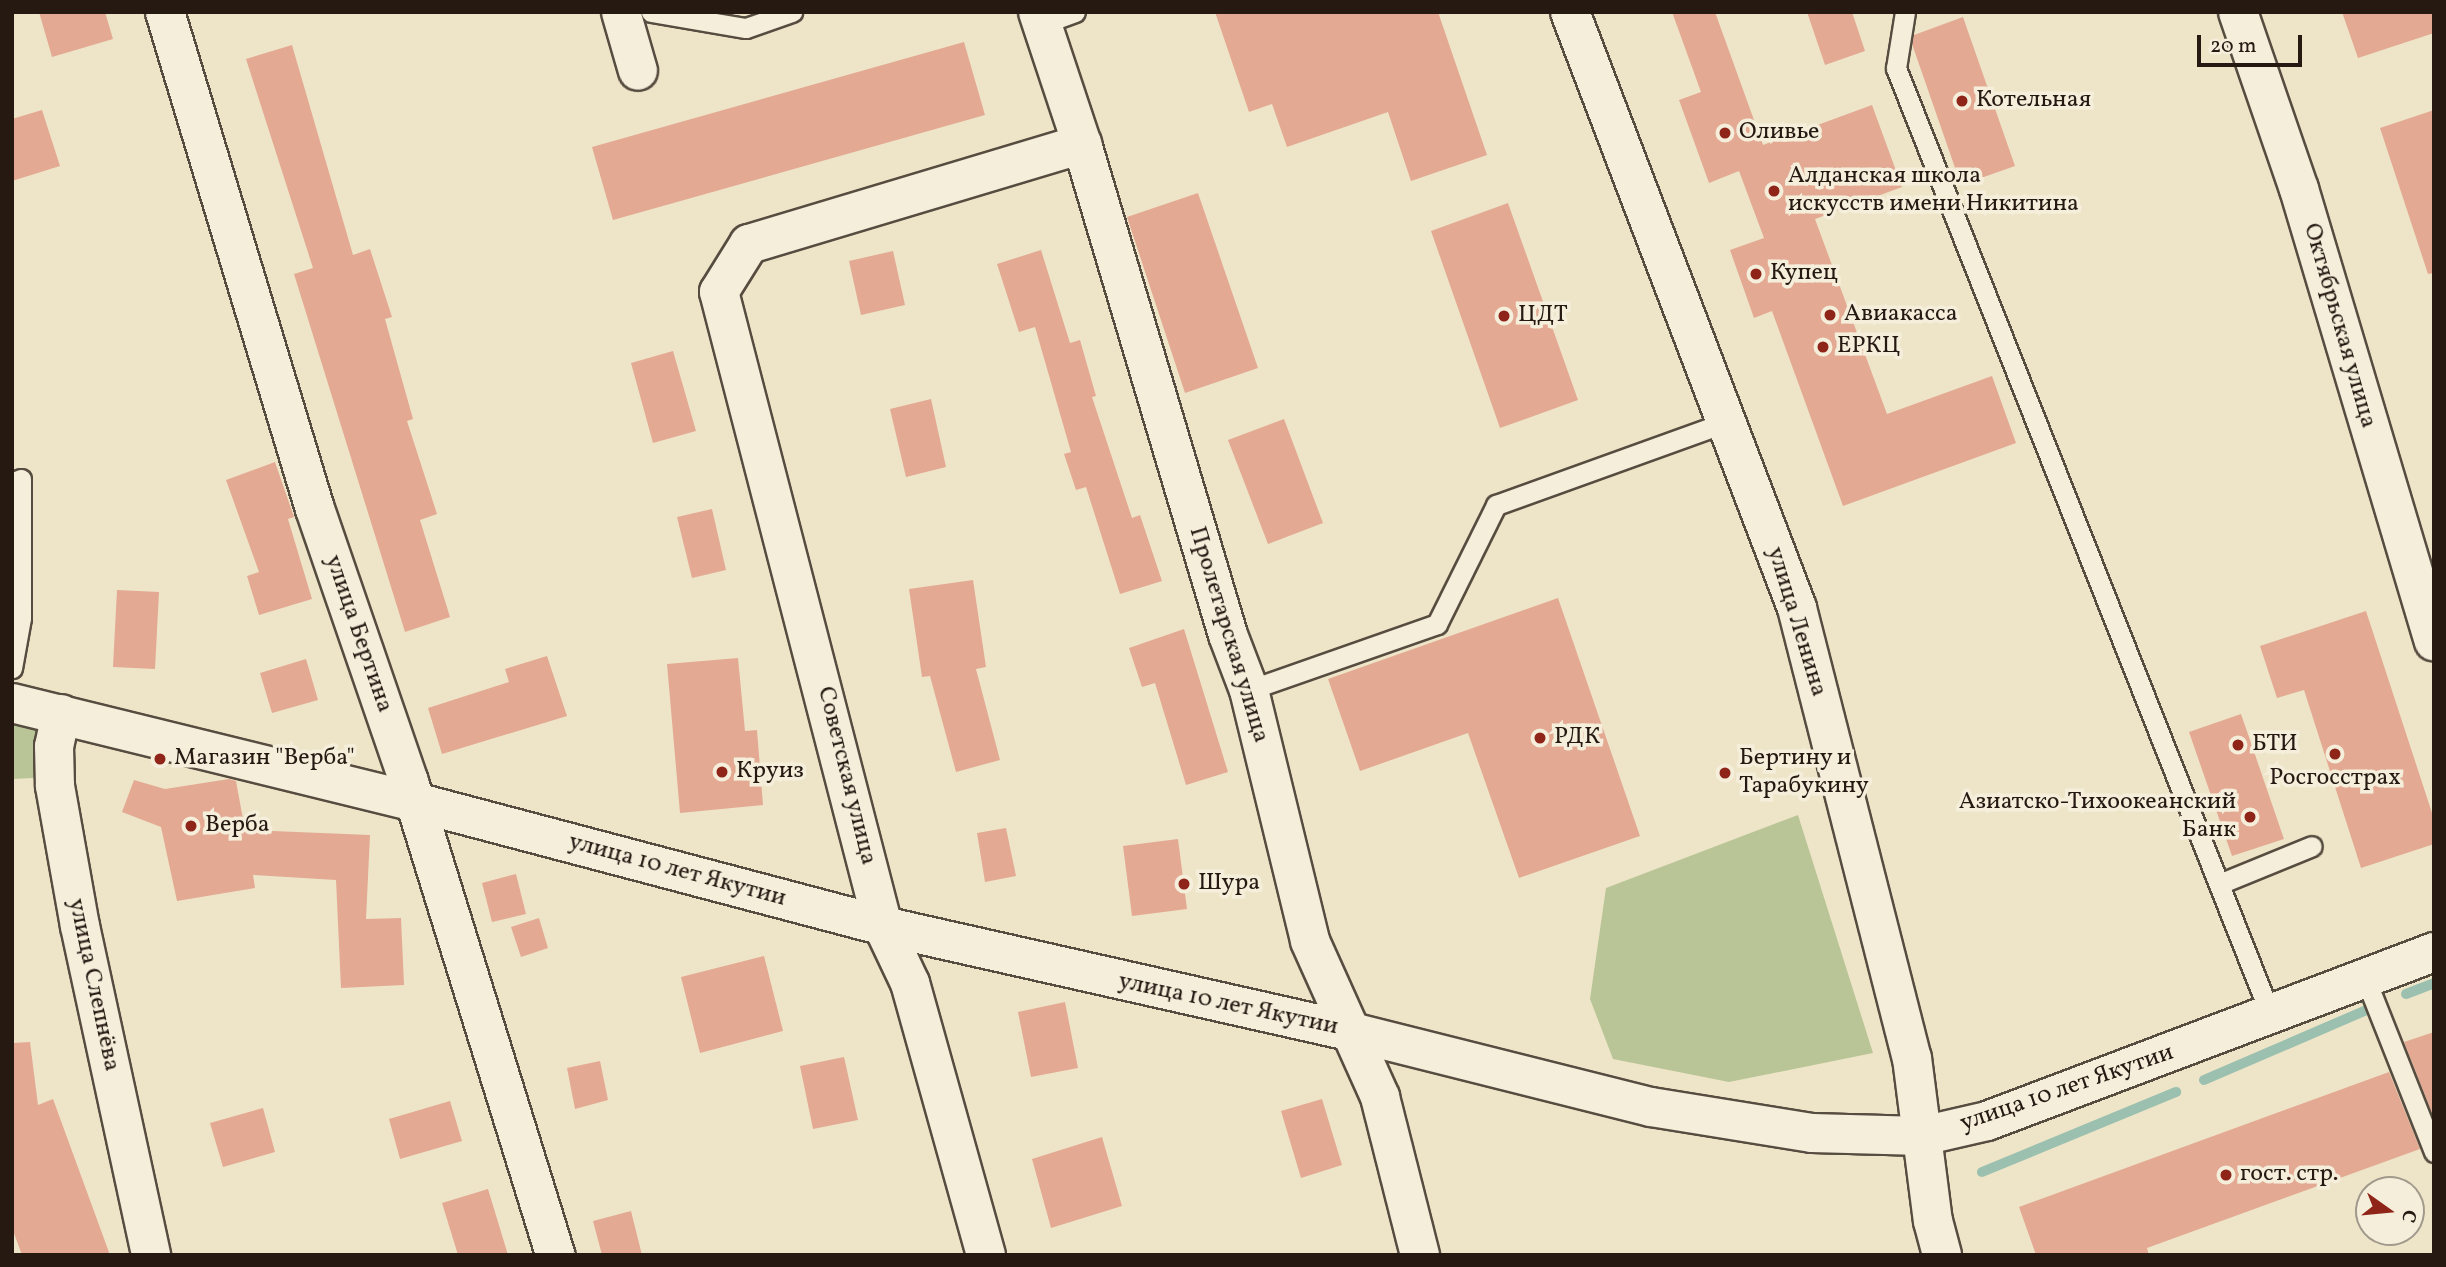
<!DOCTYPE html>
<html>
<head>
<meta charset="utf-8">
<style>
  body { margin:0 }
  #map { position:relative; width:2446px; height:1267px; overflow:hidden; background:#eee5c8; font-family:Vollkorn,serif }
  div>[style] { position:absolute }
  .green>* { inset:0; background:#b9c596 }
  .stream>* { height:10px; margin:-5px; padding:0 5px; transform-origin:5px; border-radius:5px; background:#9bc0af }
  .building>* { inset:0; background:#e3a993 }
  .roads { filter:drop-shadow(2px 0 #574c40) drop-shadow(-2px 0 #574c40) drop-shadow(0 2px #574c40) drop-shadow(0 -2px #574c40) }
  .lane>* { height:19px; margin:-9.5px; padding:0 9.5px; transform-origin:9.5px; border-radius:9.5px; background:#f4eedb }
  .street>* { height:38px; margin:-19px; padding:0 19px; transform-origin:19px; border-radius:19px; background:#f4eedb }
  .secondary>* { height:38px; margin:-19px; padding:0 19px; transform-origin:19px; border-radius:19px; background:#f4eedb }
  .dots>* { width:19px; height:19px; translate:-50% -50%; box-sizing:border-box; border:4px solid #f4eedb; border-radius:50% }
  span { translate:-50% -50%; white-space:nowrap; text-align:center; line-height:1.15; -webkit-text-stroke:7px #f4eedb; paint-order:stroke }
  .poi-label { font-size:24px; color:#251912 }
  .left { translate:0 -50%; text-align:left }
  .right { translate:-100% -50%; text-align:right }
  .street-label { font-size:24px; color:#251912 }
  .frame { position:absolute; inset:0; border:14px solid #251912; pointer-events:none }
  .north { position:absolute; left:2355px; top:1176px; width:70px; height:70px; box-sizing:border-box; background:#f4eedb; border:2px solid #a1998b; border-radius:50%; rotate:105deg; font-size:19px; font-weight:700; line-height:28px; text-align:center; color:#251912 }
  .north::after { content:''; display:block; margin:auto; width:24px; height:32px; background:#8f2418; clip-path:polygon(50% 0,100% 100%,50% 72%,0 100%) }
  .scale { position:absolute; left:2197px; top:35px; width:105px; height:32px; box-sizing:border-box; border:4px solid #251912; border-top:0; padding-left:9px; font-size:21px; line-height:24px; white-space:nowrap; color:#251912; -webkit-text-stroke:5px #f4eedb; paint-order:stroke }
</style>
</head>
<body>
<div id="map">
  <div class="green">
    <i style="clip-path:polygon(12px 715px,37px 719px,54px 777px,12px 779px)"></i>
    <i style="clip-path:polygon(1798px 815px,1873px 1053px,1729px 1082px,1613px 1059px,1590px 999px,1606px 888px)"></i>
  </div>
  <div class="stream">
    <i style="left:2406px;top:994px;width:30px;rotate:-21deg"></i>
    <i style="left:2204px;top:1080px;width:187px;rotate:-23.3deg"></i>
    <i style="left:1982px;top:1172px;width:210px;rotate:-22.4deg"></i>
  </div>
  <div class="building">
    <i style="clip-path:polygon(39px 12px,105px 12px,113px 39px,52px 57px)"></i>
    <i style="clip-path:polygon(1215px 12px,1438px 12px,1487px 155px,1411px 181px,1388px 112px,1287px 147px,1272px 104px,1249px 112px)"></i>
    <i style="clip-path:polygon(1672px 12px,1715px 12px,1763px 145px,1872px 105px,1902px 187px,1815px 219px,1887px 414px,1992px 376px,2016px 443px,1843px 506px,1772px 311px,1754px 318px,1730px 250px,1764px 238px,1739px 171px,1709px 183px,1679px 100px,1701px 92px)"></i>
    <i style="clip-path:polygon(1807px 12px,1852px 12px,1865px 51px,1825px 65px)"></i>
    <i style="clip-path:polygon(2342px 12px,2434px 12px,2434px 33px,2358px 58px)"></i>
    <i style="clip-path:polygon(1963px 17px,2015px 166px,1961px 185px,1912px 44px,1914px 35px)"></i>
    <i style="clip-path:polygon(964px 42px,985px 115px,613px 220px,592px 147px)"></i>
    <i style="clip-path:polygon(292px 45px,353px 255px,370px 249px,392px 317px,385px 319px,413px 419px,407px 421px,437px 514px,420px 520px,450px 617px,405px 632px,294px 274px,313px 268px,246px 59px)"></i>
    <i style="clip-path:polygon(42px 110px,60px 166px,12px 181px,12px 119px)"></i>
    <i style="clip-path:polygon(2434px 110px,2434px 273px,2428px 274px,2380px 128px)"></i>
    <i style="clip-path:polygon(1198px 193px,1258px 368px,1185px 393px,1127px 217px)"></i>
    <i style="clip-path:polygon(1508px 203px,1578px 400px,1500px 428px,1431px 231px)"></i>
    <i style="clip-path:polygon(1041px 250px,1070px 343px,1080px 340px,1096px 396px,1092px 397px,1132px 518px,1140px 515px,1162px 581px,1120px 594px,1086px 487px,1076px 490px,1064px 454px,1071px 452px,1035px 327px,1019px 332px,997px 264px)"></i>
    <i style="clip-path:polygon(893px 251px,905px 305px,861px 315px,849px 261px)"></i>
    <i style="clip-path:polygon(673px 351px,696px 431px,653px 443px,631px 363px)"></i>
    <i style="clip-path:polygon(931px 399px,946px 467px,906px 477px,890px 409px)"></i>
    <i style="clip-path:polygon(1284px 419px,1323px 523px,1268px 544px,1228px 440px)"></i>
    <i style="clip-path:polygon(275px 462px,294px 517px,288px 519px,312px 599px,259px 615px,247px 576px,259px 572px,226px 480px)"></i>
    <i style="clip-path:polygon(712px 509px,726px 570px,692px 578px,677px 517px)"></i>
    <i style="clip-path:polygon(973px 580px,986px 667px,976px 669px,1000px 760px,956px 772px,930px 676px,922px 677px,909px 589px)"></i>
    <i style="clip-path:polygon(117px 590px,159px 592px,155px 669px,113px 667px)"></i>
    <i style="clip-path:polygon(1558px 598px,1640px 836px,1519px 878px,1468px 733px,1360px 771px,1328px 679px)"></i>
    <i style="clip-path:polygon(2366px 611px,2434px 819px,2434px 844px,2361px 868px,2304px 690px,2277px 698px,2260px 646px)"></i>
    <i style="clip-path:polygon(1184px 629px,1228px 772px,1186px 785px,1155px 683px,1142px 687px,1129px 648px)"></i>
    <i style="clip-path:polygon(547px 656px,567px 716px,442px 754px,428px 708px,509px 682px,505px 669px)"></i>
    <i style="clip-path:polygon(738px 658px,745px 731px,757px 730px,763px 805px,680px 813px,667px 664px)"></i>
    <i style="clip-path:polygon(306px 659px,318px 700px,272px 713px,260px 673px)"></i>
    <i style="clip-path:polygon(2241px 714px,2284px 839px,2232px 856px,2189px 732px)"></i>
    <i style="clip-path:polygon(229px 779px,236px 781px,245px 830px,370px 835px,366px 919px,401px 918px,404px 985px,341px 988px,336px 880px,253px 875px,255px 888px,177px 901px,161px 827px,122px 812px,134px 780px,165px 789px)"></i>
    <i style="clip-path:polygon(1006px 828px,1016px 876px,985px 882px,977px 833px)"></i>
    <i style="clip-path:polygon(1178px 839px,1187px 909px,1132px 916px,1123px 846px)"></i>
    <i style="clip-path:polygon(516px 874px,526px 914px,492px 922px,482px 883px)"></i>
    <i style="clip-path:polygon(539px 918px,548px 948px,521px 957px,511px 927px)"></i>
    <i style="clip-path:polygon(764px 956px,783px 1031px,700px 1053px,681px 977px)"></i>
    <i style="clip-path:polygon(1065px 1002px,1078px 1068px,1031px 1077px,1018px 1012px)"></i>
    <i style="clip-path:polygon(2434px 1032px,2434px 1118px,2404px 1042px)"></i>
    <i style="clip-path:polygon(30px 1042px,38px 1105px,53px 1099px,110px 1255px,22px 1255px,12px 1228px,12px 1043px)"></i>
    <i style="clip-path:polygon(844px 1057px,858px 1120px,813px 1129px,800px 1066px)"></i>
    <i style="clip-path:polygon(600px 1061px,608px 1100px,575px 1109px,567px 1068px)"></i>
    <i style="clip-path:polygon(2389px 1072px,2420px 1149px,2147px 1248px,2149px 1255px,2036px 1255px,2019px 1207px)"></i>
    <i style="clip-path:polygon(1322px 1099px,1342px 1165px,1301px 1178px,1281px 1111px)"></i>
    <i style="clip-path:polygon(450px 1101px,462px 1141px,400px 1159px,389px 1119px)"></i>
    <i style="clip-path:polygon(263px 1108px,275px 1152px,223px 1167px,210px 1123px)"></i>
    <i style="clip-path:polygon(1102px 1137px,1122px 1206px,1051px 1228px,1032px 1159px)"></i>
    <i style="clip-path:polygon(488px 1189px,508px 1255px,458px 1255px,442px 1203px)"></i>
    <i style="clip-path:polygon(631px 1211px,642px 1255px,602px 1255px,593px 1221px)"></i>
  </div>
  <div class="roads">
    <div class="lane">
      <i style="left:651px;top:12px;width:96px;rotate:9.6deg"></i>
      <i style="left:746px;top:28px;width:49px;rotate:-19.2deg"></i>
      <i style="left:1905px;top:12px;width:57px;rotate:99.1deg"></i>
      <i style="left:1896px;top:68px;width:1019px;rotate:68.42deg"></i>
      <i style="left:1042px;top:24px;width:35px;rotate:-20deg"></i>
      <i style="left:12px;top:482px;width:9px;rotate:-18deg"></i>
      <i style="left:21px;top:479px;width:139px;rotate:90deg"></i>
      <i style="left:21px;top:618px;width:51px;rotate:100.2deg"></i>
      <i style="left:1249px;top:690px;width:199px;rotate:-19.3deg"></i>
      <i style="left:1437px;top:624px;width:133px;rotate:-63.6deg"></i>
      <i style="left:1496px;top:505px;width:245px;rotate:-19.8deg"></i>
      <i style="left:2219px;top:884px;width:100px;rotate:-22.2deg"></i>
      <i style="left:2366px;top:980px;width:185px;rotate:68.4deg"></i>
    </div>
    <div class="street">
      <i style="left:165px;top:12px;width:519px;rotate:73.21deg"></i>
      <i style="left:315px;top:509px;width:289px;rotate:71deg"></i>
      <i style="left:409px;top:782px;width:495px;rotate:72.8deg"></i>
      <i style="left:621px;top:12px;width:61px;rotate:73.9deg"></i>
      <i style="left:1038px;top:12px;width:139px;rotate:71.6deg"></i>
      <i style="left:1082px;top:144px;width:512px;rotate:73.44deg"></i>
      <i style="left:1228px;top:635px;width:59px;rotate:69.1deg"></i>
      <i style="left:1249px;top:690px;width:258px;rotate:76.3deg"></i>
      <i style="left:1310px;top:941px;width:171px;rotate:65.8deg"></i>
      <i style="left:1380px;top:1097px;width:163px;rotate:75.8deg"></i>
      <i style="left:986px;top:1255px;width:282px;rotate:-105.6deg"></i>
      <i style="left:910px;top:983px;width:63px;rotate:-115.3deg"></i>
      <i style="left:883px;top:926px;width:655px;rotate:-104.5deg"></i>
      <i style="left:719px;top:292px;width:57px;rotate:-58deg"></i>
      <i style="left:749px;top:244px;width:348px;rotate:-16.7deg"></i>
    </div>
    <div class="secondary">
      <i style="left:1570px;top:12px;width:638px;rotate:69.15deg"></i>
      <i style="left:1797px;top:608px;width:464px;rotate:75.7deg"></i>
      <i style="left:1912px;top:1058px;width:164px;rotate:82.7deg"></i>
      <i style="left:1933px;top:1221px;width:35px;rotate:75deg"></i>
      <i style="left:2238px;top:12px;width:187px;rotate:71deg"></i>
      <i style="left:2299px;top:189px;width:472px;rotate:73.4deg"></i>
      <i style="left:12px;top:703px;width:415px;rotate:13.8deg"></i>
      <i style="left:415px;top:802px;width:484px;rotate:14.8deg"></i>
      <i style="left:883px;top:926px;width:477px;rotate:12.7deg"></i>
      <i style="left:1348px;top:1031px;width:312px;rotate:14.1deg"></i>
      <i style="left:1651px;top:1107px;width:163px;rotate:9.2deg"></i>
      <i style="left:1812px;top:1133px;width:110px;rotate:1.6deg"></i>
      <i style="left:1922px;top:1136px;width:67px;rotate:-13deg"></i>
      <i style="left:1987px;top:1121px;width:478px;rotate:-20.7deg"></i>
      <i style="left:61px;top:714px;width:33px;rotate:102deg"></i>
      <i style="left:54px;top:746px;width:40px;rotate:88.6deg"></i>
      <i style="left:55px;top:786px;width:142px;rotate:79.9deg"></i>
      <i style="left:80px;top:926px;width:337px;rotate:77.8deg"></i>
    </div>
  </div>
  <div class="dots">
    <i style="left:1962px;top:101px;background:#8f2418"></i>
    <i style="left:1725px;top:133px;background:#8f2418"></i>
    <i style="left:1774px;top:191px;background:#8f2418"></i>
    <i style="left:1756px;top:274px;background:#8f2418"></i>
    <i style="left:1830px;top:315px;background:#8f2418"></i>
    <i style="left:1504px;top:316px;background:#8f2418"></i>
    <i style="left:1823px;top:347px;background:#8f2418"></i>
    <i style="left:1540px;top:738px;background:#8f2418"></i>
    <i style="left:2238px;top:745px;background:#8f2418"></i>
    <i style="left:2335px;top:754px;background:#8f2418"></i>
    <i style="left:160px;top:759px;background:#8f2418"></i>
    <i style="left:722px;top:772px;background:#8f2418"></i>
    <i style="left:1725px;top:773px;background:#8f2418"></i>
    <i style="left:2250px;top:817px;background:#8f2418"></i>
    <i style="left:191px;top:826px;background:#8f2418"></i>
    <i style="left:1184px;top:884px;background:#8f2418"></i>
    <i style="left:2226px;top:1175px;background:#8f2418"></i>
  </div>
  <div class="poi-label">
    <span class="left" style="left:1976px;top:101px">Котельная</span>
    <span class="left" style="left:1739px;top:133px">Оливье</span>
    <span class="left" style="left:1788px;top:191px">Алданская школа<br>искусств имени Никитина</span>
    <span class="left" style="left:1770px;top:274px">Купец</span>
    <span class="left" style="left:1844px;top:315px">Авиакасса</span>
    <span class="left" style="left:1518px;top:316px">ЦДТ</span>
    <span class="left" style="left:1837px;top:347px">ЕРКЦ</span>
    <span class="left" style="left:1554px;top:738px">РДК</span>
    <span class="left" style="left:2252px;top:745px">БТИ</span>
    <span class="left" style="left:174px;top:759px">Магазин "Верба"</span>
    <span class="left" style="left:1739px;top:773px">Бертину и<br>Тарабукину</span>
    <span class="left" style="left:736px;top:772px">Круиз</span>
    <span style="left:2335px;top:779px">Росгосстрах</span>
    <span class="right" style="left:2236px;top:817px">Азиатско-Тихоокеанский<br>Банк</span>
    <span class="left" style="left:205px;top:826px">Верба</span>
    <span class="left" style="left:1198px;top:884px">Шура</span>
    <span class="left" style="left:2240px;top:1175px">гост. стр.</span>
  </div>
  <div class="street-label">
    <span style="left:2339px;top:326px;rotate:74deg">Октябрьская улица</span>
    <span style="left:1796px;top:622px;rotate:73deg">улица Ленина</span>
    <span style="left:358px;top:634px;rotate:71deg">улица Бертина</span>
    <span style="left:1228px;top:635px;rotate:73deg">Пролетарская улица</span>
    <span style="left:846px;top:776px;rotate:76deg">Советская улица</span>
    <span style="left:677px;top:871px;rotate:15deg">улица 10 лет Якутии</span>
    <span style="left:93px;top:985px;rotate:78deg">улица Слепнёва</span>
    <span style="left:1228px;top:1005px;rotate:12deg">улица 10 лет Якутии</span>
    <span style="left:2067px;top:1089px;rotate:-19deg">улица 10 лет Якутии</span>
  </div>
  <div class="frame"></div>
  <div class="north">С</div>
  <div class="scale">20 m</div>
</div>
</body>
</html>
